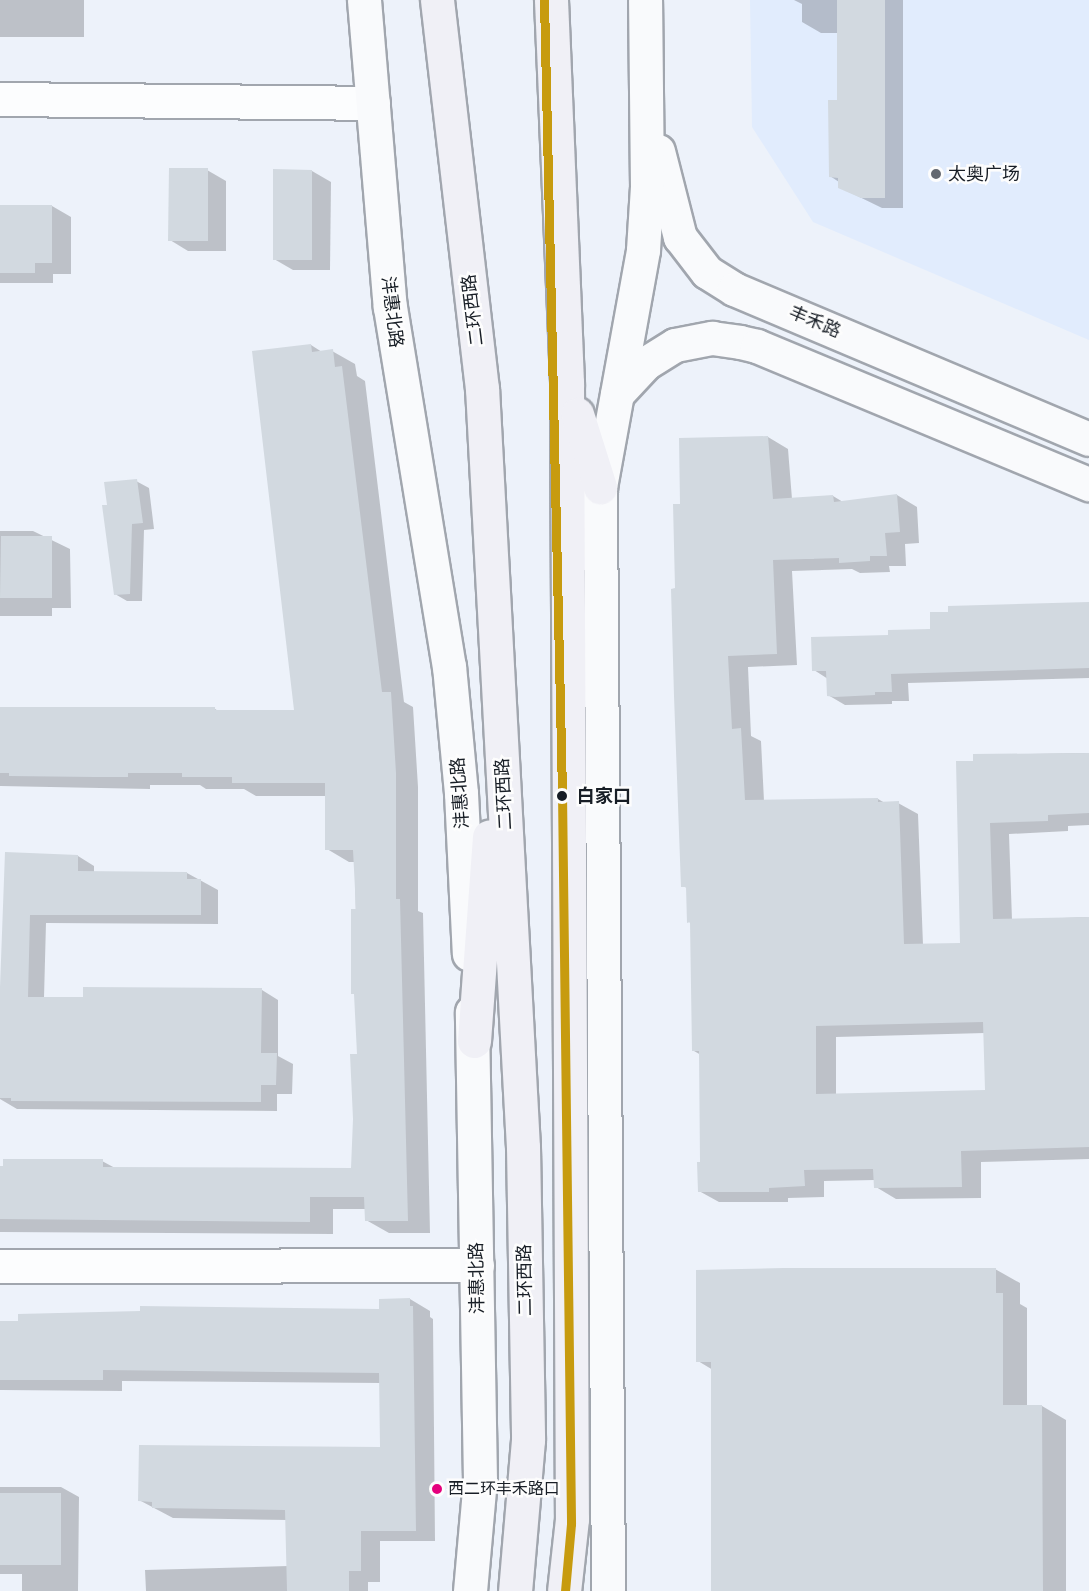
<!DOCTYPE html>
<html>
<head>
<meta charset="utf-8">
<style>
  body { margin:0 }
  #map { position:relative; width:1089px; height:1591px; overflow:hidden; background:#edf2fa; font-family:Jost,"Noto Sans SC",sans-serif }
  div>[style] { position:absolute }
  .built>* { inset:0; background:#e1ecfd }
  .shadow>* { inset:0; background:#0003 }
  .building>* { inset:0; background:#d2d9e0 }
  .roads { filter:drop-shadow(2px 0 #a1a6ae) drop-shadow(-2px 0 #a1a6ae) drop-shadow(0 2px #a1a6ae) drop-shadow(0 -2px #a1a6ae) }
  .street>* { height:33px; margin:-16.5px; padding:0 16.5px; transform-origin:16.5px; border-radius:16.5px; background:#fcfdfe }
  .secondary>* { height:33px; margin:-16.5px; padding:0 16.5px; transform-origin:16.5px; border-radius:16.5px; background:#f9fafc }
  .highway>* { height:33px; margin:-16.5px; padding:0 16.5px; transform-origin:16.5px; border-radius:16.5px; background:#f0f0f6 }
  .metro-1>* { height:9px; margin:-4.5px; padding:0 4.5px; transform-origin:4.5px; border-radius:4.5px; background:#c79b0f }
  .dots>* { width:16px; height:16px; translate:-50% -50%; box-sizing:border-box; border:3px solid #fdfdfd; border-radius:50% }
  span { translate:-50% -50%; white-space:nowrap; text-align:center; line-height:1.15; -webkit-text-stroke:5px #fdfdfd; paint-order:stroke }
  .bus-label { font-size:16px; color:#181e26 }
  .left { translate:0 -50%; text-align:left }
  .poi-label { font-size:18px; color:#181e26 }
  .street-label { font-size:18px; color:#181e26 }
  .stop-label { font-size:18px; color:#181e26; font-weight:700 }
</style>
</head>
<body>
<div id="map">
  <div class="built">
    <i style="clip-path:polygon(750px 0,1089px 0,1089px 340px,813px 222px,752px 127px)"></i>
  </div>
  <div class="shadow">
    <i style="clip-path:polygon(0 0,84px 0,84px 37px,0 37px)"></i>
    <i style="clip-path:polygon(794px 0,903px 0,903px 208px,882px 208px,839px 187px,839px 182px,830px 176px,838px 101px,838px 33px,821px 33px,802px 22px,802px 4px)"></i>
    <i style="clip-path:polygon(207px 170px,226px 181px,226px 251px,188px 251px,170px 240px)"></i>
    <i style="clip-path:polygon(312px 171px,331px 182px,330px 270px,293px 270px,274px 259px)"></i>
    <i style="clip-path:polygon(0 206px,52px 206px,71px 217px,71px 274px,53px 274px,53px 283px,0 283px)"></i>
    <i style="clip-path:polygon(311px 345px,322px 352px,332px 351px,355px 364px,357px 376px,365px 381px,404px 702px,413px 707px,418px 787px,418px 911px,423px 913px,430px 1233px,389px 1233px,366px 1220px,366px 1209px,333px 1209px,333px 1234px,0 1232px,0 1167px,102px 1161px,115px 1168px,353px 1169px,358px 1055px,355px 862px,349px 862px,327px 849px,327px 796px,256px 796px,244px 789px,206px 789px,200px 785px,150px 785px,150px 789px,0 786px,0 709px,215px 709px,220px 712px,296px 712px)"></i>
    <i style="clip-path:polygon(evenodd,768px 437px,788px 449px,792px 499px,833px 496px,843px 502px,897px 495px,917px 507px,919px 543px,905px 544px,906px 566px,889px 566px,890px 572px,860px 573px,852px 569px,792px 571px,797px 665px,748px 667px,751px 736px,761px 741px,764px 801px,878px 799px,885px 803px,898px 803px,918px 814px,923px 945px,961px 944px,975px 755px,1089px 753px,1089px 825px,1068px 826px,1068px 831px,1009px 834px,1012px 920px,1089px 917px,1089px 1159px,981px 1162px,981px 1198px,896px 1199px,876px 1187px,875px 1180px,824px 1181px,824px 1197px,788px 1198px,788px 1202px,719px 1202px,699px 1191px,702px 1163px,701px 1055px,694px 1051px,691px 923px,689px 922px,687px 888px,683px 886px,677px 590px,682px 505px,768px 437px,985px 1033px,986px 1091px,836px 1095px,836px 1037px,985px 1033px)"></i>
    <i style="clip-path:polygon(136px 481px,149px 488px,154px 529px,144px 530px,142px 601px,127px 601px,115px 594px,109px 506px)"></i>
    <i style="clip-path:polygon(0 531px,33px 531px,70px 549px,71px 608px,52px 608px,52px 616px,0 616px)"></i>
    <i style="clip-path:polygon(1089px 603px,1089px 678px,908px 683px,909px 701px,892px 701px,892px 704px,845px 705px,828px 695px,828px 679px,814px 670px,889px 636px)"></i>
    <i style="clip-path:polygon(6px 854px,78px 856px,94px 866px,94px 873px,187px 873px,218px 890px,218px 924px,46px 923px,44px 998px,85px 999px,262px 990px,278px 1000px,278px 1056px,293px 1064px,292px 1094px,277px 1094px,277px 1111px,17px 1109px,0 1099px)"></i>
    <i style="clip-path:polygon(995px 1269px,1020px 1283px,1020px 1304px,1027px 1308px,1027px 1406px,1042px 1406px,1066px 1420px,1066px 1591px,712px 1591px,713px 1370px,698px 1361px)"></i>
    <i style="clip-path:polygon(410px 1299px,430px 1311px,430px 1317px,433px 1319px,435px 1541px,380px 1541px,380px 1582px,368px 1582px,368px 1591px,146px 1591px,145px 1570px,288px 1566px,287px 1520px,173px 1518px,139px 1500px,381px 1449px,381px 1383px,122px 1381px,122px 1391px,0 1390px,0 1322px,380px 1310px,380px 1300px)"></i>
    <i style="clip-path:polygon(0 1487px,61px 1487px,79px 1497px,78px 1591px,22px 1591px,22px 1574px,0 1574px)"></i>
  </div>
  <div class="building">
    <i style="clip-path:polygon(837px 0,885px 0,885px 198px,861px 198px,838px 188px,838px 178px,829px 177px,828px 100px,837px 100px)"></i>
    <i style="clip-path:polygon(169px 168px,208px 168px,208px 241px,168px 241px)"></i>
    <i style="clip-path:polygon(273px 169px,312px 170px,312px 260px,273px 260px)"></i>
    <i style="clip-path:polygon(0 205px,52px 205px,52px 263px,35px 263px,35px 273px,0 273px)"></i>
    <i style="clip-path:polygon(311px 344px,312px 352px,333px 349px,335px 367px,342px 366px,382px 692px,391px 692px,396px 773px,396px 899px,400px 899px,408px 1221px,365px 1221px,364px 1197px,310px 1197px,310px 1222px,0 1219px,0 1166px,3px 1166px,3px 1159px,103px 1159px,103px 1167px,351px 1168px,353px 1119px,350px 1054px,357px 1054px,354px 994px,351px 994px,351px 909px,356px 909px,353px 850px,325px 850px,325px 783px,232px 783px,232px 777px,182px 777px,182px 773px,128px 773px,128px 777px,95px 777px,9px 776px,9px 773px,0 773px,0 707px,215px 707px,215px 710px,294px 710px,252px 351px)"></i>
    <i style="clip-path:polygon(evenodd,768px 436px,773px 499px,833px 495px,834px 502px,897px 494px,900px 532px,885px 533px,887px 556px,870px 556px,870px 561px,839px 563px,839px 558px,773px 560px,777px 654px,728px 656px,732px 729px,741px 728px,745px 800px,878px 798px,878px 802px,899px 801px,904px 944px,960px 943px,956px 761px,973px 761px,973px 754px,1089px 753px,1089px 813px,1048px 815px,1048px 821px,990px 823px,993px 919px,1089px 917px,1089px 1147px,961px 1151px,962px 1187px,874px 1188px,873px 1169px,804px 1170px,805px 1186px,769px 1188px,769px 1192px,698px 1192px,697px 1162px,700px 1162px,699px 1051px,692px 1051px,690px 922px,687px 923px,686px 887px,681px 887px,674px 696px,671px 589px,675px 588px,673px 504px,680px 504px,679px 438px,768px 436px,983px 1022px,985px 1090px,816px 1094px,816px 1026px,983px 1022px)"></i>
    <i style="clip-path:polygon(137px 479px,143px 523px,132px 524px,130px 594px,114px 595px,102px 505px,107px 505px,104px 482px)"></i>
    <i style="clip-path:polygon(1px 536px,52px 536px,52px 598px,0 598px)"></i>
    <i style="clip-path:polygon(1089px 602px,1089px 668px,891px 674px,892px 692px,875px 692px,875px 695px,835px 697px,827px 696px,826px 671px,812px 671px,811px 637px,888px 635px,888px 630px,930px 629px,930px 612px,948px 612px,948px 606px)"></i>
    <i style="clip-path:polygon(5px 852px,78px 855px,78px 871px,187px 872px,187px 879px,201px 879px,201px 915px,30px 915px,28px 997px,83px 997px,83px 987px,262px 988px,261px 1053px,277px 1053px,276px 1085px,261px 1085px,261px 1102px,11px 1101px,11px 1098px,0 1098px,0 987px)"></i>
    <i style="clip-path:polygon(784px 1268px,996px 1268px,996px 1293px,1003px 1293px,1003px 1405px,1042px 1405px,1043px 1591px,711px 1591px,711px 1362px,696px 1362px,696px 1270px)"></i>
    <i style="clip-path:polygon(410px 1298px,410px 1306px,413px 1306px,416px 1531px,361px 1531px,361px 1571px,349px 1571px,349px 1591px,287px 1591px,285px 1510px,152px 1508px,152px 1502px,138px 1501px,139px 1445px,380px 1447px,379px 1373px,103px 1370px,103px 1380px,0 1380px,0 1321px,18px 1321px,18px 1314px,140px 1311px,140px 1306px,379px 1309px,379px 1299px)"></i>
    <i style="clip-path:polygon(0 1493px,61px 1493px,61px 1565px,0 1565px)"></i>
  </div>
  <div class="roads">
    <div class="street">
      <i style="left:0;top:99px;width:373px;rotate:0.6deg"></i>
      <i style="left:0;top:1266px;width:477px;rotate:-0.1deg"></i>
    </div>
    <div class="secondary">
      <i style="left:364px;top:0;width:308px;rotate:85.2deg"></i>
      <i style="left:390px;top:307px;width:364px;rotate:80.7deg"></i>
      <i style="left:449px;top:666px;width:128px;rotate:84.6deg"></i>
      <i style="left:461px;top:793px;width:161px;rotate:87.2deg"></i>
      <i style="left:658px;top:151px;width:89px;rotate:75.7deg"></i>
      <i style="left:680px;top:237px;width:44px;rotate:52.4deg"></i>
      <i style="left:707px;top:272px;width:32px;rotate:32deg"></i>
      <i style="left:734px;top:289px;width:385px;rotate:22.9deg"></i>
      <i style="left:617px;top:394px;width:42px;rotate:-46.9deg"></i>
      <i style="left:646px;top:363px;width:34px;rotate:-32deg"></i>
      <i style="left:675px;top:345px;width:38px;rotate:-11deg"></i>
      <i style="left:712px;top:338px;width:28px;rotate:8deg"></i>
      <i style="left:740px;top:342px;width:17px;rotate:13deg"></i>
      <i style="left:757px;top:346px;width:360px;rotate:22.6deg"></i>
      <i style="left:470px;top:1591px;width:111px;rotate:-84.9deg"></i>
      <i style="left:480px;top:1480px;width:468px;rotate:-91deg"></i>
      <i style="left:608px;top:1591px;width:1104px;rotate:-90.42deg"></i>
      <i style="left:600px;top:487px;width:241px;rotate:-79.7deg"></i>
      <i style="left:643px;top:250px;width:64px;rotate:-86.4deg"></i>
      <i style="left:647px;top:186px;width:186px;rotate:-90.6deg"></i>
    </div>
    <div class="highway">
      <i style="left:437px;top:0;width:391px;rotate:83.4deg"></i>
      <i style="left:482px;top:388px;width:760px;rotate:86.91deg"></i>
      <i style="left:523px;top:1147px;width:293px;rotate:89deg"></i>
      <i style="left:528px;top:1440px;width:152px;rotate:94.9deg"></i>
      <i style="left:551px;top:0;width:383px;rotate:87.6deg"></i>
      <i style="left:567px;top:383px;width:1136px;rotate:89.75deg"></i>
      <i style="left:572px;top:1519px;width:72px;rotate:96.3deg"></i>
      <i style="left:577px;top:414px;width:77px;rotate:72.5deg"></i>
      <i style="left:474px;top:1041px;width:205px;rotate:-85.8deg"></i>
    </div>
  </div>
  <div class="metro-1">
    <i style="left:544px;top:0;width:793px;rotate:88.7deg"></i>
    <i style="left:562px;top:793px;width:731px;rotate:89.29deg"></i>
    <i style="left:571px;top:1524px;width:67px;rotate:95.1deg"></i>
  </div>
  <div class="dots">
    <i style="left:936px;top:174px;background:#636870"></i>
    <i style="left:562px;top:796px;background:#181e26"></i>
    <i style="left:437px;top:1489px;background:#e5007d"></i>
  </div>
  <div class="bus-label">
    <span class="left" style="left:448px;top:1489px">西二环丰禾路口</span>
  </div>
  <div class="poi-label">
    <span class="left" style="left:948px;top:174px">太奥广场</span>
  </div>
  <div class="street-label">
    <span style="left:473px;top:310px;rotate:-97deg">二环西路</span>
    <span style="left:392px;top:312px;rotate:83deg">沣惠北路</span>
    <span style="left:815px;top:322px;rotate:23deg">丰禾路</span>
    <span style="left:460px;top:793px;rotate:-94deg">沣惠北路</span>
    <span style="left:504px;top:794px;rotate:-93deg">二环西路</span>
    <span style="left:477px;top:1278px;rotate:-91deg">沣惠北路</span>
    <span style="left:525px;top:1280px;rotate:-91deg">二环西路</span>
  </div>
  <div class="stop-label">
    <span class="left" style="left:577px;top:796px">白家口</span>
  </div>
</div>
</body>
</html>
